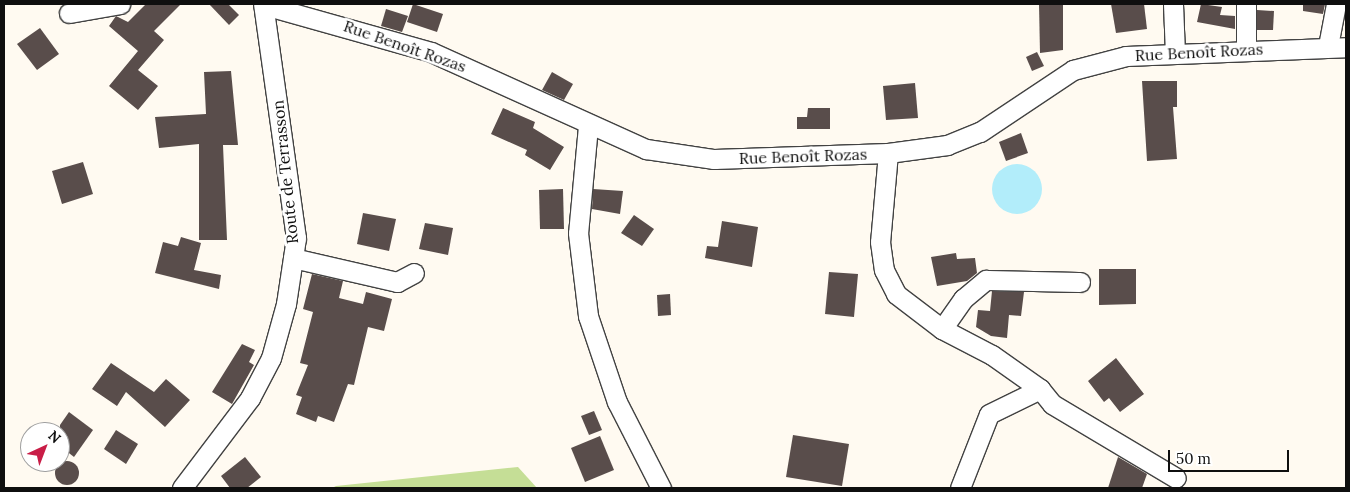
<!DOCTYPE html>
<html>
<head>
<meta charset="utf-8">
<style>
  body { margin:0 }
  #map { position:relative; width:1350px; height:492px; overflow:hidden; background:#fffaf1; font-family:Lora,serif }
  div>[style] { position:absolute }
  .forest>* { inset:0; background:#c5de96 }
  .water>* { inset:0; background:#b2edfa }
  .round { border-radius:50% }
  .building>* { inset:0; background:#594d4b }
  .roads { filter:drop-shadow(1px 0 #424242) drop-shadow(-1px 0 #424242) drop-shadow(0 1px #424242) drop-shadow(0 -1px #424242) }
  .minor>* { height:19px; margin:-9.5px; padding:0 9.5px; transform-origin:9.5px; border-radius:9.5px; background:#fff }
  span { translate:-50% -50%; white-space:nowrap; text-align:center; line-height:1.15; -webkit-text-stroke:5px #fff; paint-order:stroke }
  .street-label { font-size:16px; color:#0f0f0f }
  .frame { position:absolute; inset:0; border:5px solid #0f0f0f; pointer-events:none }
  .north { position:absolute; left:20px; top:422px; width:50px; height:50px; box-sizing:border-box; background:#fff; border:1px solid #9f9f9f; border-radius:50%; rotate:43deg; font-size:14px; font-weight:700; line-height:20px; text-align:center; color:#0f0f0f }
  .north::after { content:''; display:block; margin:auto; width:18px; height:22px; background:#c91d47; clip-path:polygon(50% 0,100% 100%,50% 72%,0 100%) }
  .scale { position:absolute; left:1168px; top:450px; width:121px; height:22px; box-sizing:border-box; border:2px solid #0f0f0f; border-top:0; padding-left:6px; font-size:15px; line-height:18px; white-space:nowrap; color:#0f0f0f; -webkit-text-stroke:4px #fff; paint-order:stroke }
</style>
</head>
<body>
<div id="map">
  <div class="forest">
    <i style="clip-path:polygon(518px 467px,537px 488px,332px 488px,336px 486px)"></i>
  </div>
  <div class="water">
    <i class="round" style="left:992px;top:164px;width:50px;height:50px"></i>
  </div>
  <div class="building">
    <i style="clip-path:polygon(146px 4px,181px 4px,154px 31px,164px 40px,138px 70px,158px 86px,138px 110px,109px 86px,138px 51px,109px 26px,116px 16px,128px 22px)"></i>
    <i style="clip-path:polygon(209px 4px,228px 4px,239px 15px,229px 25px)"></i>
    <i style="clip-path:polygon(413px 4px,443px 14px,437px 32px,407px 22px)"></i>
    <i style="clip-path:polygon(1039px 4px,1063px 4px,1063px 50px,1040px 53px)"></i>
    <i style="clip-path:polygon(1111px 4px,1144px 4px,1147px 29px,1116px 33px)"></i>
    <i style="clip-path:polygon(1201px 4px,1222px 7px,1220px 15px,1235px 16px,1235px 29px,1197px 22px)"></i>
    <i style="clip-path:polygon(1303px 4px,1325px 4px,1323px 14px,1303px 11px)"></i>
    <i style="clip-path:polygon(386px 9px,408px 16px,402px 32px,381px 26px)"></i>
    <i style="clip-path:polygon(1257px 10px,1274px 11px,1273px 30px,1257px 30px)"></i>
    <i style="clip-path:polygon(40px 28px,59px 54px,37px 70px,17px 44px)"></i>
    <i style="clip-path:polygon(1037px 52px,1044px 66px,1032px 71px,1026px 57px)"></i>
    <i style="clip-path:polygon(231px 71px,238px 145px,223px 145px,227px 240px,199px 240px,199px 144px,159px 148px,155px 117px,206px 114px,204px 72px)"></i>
    <i style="clip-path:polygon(552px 72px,573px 84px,564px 100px,542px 90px)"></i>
    <i style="clip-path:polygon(1142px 81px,1177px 81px,1177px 107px,1173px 107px,1177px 159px,1147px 161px)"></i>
    <i style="clip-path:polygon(915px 83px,918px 118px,886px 120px,883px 86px)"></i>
    <i style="clip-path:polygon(503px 108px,535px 122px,533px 128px,564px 147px,550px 170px,525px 155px,527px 150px,491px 134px)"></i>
    <i style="clip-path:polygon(808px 108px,830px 108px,830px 129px,797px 129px,797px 117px,807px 117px)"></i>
    <i style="clip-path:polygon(1021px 133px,1028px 153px,1006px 161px,999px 142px)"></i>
    <i style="clip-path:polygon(83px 162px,93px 194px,62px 204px,52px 171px)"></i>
    <i style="clip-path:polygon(563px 189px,564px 229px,540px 229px,539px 190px)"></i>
    <i style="clip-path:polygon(593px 189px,623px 191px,620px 214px,592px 209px)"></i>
    <i style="clip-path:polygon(363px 213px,396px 219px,389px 251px,357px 244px)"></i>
    <i style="clip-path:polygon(634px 215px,654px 229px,642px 246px,621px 233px)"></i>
    <i style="clip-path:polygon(722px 221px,758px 227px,752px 267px,705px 258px,707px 246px,718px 247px)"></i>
    <i style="clip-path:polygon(425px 223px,453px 228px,448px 255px,419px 249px)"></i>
    <i style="clip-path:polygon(181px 237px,201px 243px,194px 270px,221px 275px,219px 289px,155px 273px,163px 242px,178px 246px)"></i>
    <i style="clip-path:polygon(956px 253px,957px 259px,975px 258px,977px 273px,967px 281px,937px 286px,931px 257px)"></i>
    <i style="clip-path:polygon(1099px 269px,1136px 269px,1136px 304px,1099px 305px)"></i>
    <i style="clip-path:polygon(829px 272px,858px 274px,854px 317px,825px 314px)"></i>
    <i style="clip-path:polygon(312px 274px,343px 281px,339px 298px,363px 304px,366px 292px,392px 299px,384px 331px,368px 327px,354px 385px,348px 384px,334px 422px,318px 416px,316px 422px,296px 414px,302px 397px,296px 395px,308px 365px,300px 363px,313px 312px,303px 309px)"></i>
    <i style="clip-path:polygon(992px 291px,1024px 292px,1021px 316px,1009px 315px,1007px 338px,991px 336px,976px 327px,978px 310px,990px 311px)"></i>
    <i style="clip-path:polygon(670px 294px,671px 315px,658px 316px,657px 295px)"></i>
    <i style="clip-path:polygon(242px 344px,255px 350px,249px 362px,254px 365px,232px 404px,212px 392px)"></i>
    <i style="clip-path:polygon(1116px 358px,1144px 394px,1120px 412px,1109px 398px,1104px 402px,1088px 381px)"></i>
    <i style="clip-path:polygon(111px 363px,154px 392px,166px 379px,190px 400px,165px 427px,126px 392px,117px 406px,92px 389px)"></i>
    <i style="clip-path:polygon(594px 411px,602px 430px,589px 435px,581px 416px)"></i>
    <i style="clip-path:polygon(69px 412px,93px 430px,74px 457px,60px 446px,60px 425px)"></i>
    <i style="clip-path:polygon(116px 430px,138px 444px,126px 464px,104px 449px)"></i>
    <i style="clip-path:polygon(793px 435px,849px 444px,842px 486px,786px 477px)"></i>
    <i style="clip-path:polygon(600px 436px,614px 470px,585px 482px,571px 448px)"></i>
    <i style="clip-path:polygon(245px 457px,261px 477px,247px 488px,230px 488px,221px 476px)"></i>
    <i style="clip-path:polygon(1118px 457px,1147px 474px,1142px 488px,1108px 488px)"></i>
    <i class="round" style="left:55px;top:461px;width:24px;height:24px"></i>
  </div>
  <div class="roads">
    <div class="minor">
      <i style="left:1173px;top:4px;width:49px;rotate:87.7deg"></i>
      <i style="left:264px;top:5px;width:173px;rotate:15.7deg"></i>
      <i style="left:431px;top:52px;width:236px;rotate:24.3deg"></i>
      <i style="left:646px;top:149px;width:69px;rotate:8.4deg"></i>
      <i style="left:714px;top:159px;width:174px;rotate:-2deg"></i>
      <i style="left:888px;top:153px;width:60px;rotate:-7.7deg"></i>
      <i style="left:947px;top:145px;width:35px;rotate:-22deg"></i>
      <i style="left:980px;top:132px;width:112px;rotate:-33.7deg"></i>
      <i style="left:1073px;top:70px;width:55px;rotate:-14.8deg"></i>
      <i style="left:1126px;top:56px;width:220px;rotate:-2.3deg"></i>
      <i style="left:69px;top:13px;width:52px;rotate:-10deg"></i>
      <i style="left:1328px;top:46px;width:43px;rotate:-79.2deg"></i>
      <i style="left:1246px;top:50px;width:46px;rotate:-90deg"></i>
      <i style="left:588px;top:126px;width:107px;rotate:95.3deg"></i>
      <i style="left:578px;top:233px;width:84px;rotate:83.1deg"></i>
      <i style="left:588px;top:316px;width:91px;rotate:71.4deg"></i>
      <i style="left:617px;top:402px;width:97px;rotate:62.9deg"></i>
      <i style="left:888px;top:153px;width:89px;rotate:95.1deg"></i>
      <i style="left:880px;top:242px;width:28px;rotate:82deg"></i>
      <i style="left:884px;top:270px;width:27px;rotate:63deg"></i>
      <i style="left:896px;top:294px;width:58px;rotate:37.3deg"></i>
      <i style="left:942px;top:329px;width:56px;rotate:27.5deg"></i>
      <i style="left:992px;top:355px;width:59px;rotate:35.3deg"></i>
      <i style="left:1040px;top:389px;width:19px;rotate:51deg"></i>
      <i style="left:1052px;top:404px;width:144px;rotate:30.8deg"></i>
      <i style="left:293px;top:258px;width:107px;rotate:13deg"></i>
      <i style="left:397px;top:282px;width:19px;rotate:-28deg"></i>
      <i style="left:942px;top:329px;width:37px;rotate:-55deg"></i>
      <i style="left:963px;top:299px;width:30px;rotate:-40deg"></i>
      <i style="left:986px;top:280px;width:94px;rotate:1.2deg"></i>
      <i style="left:182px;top:488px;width:113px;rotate:-52.9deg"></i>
      <i style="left:250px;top:398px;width:45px;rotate:-62.3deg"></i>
      <i style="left:271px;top:358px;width:56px;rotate:-74.5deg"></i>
      <i style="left:286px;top:304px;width:67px;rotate:-81.4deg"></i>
      <i style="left:296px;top:238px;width:236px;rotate:-98deg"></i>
      <i style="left:960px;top:488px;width:79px;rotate:-68.6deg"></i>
      <i style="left:989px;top:414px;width:57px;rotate:-26.1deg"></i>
    </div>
  </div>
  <div class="street-label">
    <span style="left:405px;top:46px;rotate:19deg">Rue Benoît Rozas</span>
    <span style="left:1199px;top:52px;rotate:-3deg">Rue Benoît Rozas</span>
    <span style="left:803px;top:156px;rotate:-2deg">Rue Benoît Rozas</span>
    <span style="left:285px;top:172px;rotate:-96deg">Route de Terrasson</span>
  </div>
  <div class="frame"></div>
  <div class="north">N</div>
  <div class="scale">50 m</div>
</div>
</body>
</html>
